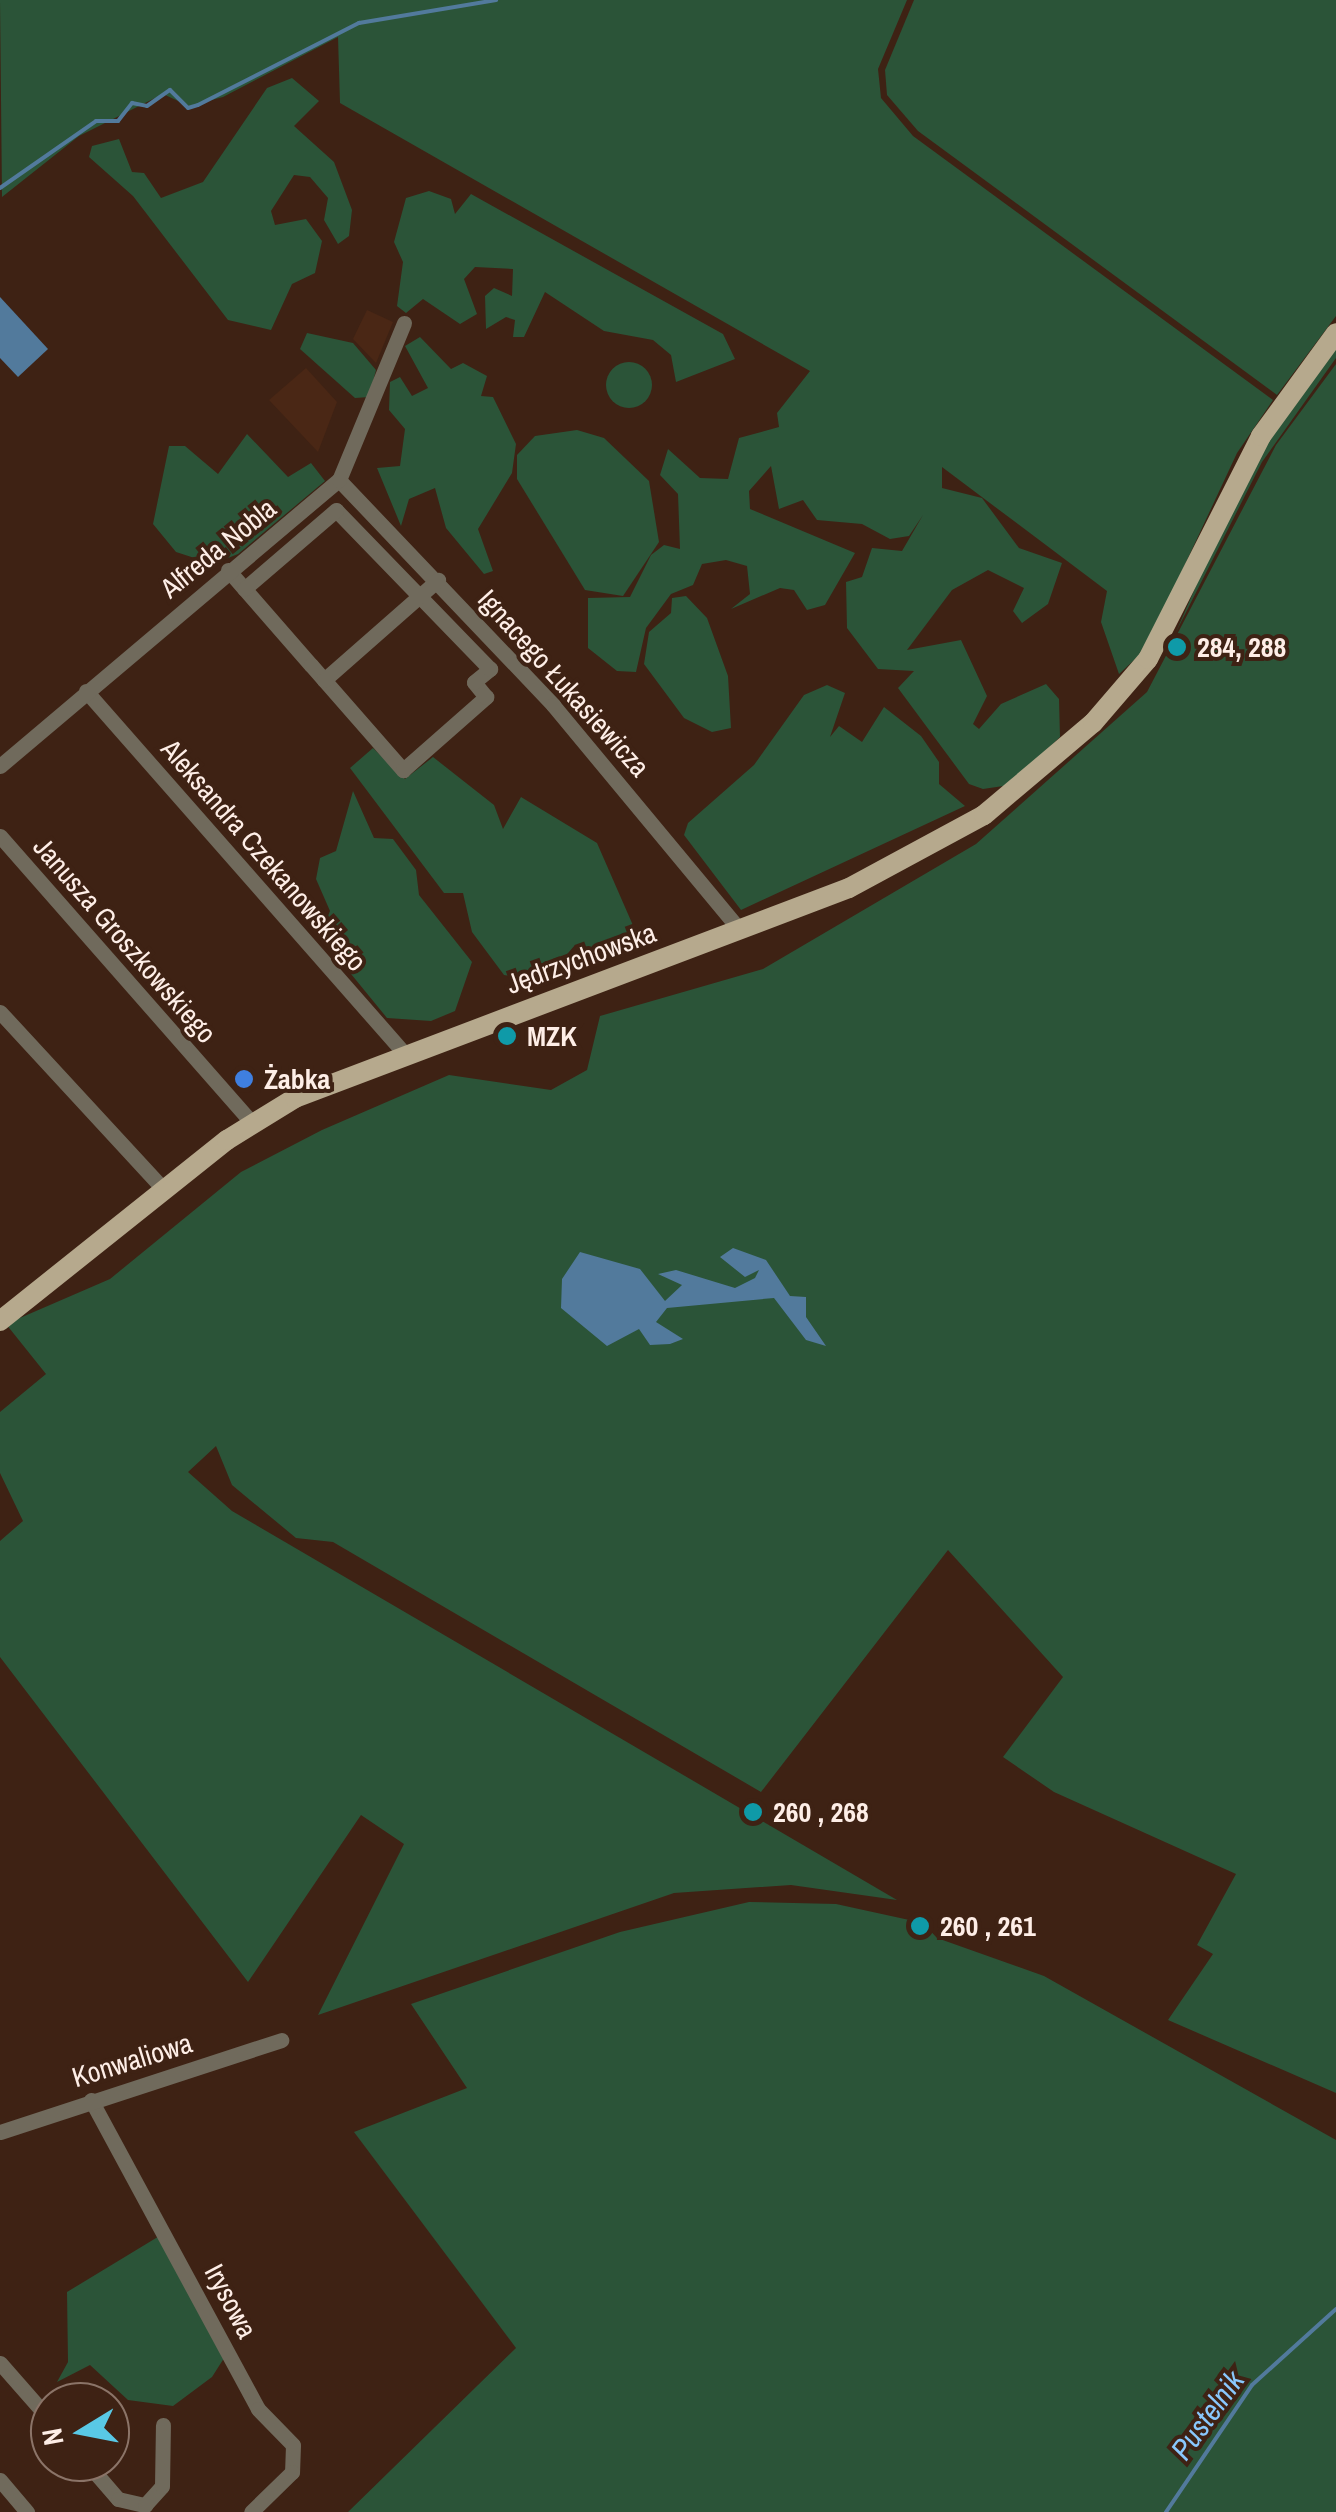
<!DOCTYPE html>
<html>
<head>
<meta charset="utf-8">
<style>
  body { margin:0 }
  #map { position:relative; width:1336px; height:2512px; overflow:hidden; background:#3e2214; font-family:"Archivo Narrow",sans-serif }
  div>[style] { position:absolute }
  .built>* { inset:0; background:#4a2715 }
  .green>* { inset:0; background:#2b5438 }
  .round { border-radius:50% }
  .water>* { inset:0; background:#527a9c }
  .stream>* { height:4px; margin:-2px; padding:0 2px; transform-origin:2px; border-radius:2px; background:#527a9c }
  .minor>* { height:15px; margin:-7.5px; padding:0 7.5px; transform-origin:7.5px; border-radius:7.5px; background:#706a5c }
  .major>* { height:20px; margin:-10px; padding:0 10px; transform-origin:10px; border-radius:10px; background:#b6a98d }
  .dots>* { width:28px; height:28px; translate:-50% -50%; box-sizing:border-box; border:5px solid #3e2214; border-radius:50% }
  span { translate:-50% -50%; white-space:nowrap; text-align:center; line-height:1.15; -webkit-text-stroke:8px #3e2214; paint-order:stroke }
  .street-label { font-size:28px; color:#feeee7 }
  .poi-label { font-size:28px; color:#feeee7; font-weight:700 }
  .left { translate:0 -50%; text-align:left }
  .water-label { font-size:30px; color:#89c8fd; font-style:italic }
  .north { position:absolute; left:30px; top:2382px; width:100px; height:100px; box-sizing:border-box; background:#3e2214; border:2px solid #8b7468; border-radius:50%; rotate:260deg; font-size:28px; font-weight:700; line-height:40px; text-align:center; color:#feeee7 }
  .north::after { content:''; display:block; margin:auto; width:35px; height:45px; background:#59c8e5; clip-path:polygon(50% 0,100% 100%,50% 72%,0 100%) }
</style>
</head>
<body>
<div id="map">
  <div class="built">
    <i style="clip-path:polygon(367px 310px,393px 322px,376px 363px,353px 339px)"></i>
    <i style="clip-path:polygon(306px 368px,337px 402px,318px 452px,269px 400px)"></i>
  </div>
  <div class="green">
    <i style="clip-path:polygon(0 0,907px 0,878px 69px,881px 98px,913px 136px,1273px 400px,1237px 453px,1145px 650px,1119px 674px,1101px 622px,1107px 591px,942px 467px,942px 488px,982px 498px,1019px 548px,1062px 563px,1048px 604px,1022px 623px,1013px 611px,1024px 588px,988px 570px,952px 590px,907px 650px,961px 640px,987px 696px,973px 724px,979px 729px,1001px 704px,1046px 684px,1059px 699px,1060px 737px,1010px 785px,983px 789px,969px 784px,898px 688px,914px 671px,878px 669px,847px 628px,846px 582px,862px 577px,872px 548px,902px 551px,923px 515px,909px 536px,890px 539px,862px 524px,817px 520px,803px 500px,779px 509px,771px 466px,749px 491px,750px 509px,855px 553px,825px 605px,807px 610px,794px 590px,780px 588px,731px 609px,750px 594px,747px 566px,726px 560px,702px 564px,693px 585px,671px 594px,646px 628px,636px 672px,617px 671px,588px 648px,588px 598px,630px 597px,651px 555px,664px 545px,680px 549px,678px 494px,660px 475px,668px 449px,700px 478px,728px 479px,739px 438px,779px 427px,777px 413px,810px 371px,340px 103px,338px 37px,223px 97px,189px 106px,163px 94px,79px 136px,2px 197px)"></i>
    <i style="clip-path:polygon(914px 0,1336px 0,1336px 316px,1277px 395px,918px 131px,887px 95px,885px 70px)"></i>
    <i style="clip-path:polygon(292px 78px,319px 101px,294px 126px,334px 162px,352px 210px,349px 236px,338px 244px,324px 220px,328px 198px,310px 177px,294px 175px,271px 211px,275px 225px,306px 219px,322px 241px,315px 273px,292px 284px,271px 330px,228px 320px,133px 196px,89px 157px,92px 146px,119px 139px,132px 172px,144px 173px,161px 198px,203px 182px,267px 88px)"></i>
    <i style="clip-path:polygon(429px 191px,451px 199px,455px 214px,471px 194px,723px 334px,735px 359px,676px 382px,671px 355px,653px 340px,604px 331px,545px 292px,524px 337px,513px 337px,515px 320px,506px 317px,486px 329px,485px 296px,494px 288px,512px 296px,513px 269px,475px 267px,464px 279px,477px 314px,460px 324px,423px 299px,406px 313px,397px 306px,403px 262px,394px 242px,406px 198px)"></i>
    <i style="clip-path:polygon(307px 333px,353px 343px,376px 370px,369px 397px,355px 398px,300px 349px)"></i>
    <i style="clip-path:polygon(420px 337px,451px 369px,463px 363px,487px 376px,481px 396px,493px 397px,516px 444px,512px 473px,478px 529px,493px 571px,484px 574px,446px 528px,435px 488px,409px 499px,401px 526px,377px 468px,400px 466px,405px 429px,389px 410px,390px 382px,400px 377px,412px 396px,428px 388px,405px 346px)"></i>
    <i style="clip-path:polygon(1336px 341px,1336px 358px,1262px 462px,1176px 632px,1241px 482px)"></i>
    <i class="round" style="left:606px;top:362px;width:46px;height:46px"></i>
    <i style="clip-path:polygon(1336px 364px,1336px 2093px,1168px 2020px,1213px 1954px,1197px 1945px,1236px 1874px,1054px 1792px,1003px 1757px,1063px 1677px,948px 1550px,761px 1792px,333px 1542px,296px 1538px,232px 1485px,216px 1446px,188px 1472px,232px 1511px,897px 1900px,791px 1885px,674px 1893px,318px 2015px,404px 1844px,361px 1815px,248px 1982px,0 1657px,0 1541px,23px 1521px,0 1473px,0 1412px,46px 1374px,6px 1324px,110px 1279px,241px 1172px,322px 1130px,449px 1075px,551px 1090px,587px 1070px,600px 1016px,763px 969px,976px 844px,1147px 692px,1276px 445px)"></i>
    <i style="clip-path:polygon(577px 430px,604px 438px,649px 481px,659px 542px,623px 596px,585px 590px,517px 479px,517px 455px,535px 436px)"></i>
    <i style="clip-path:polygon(247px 434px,288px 477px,311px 463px,325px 481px,238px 554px,213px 564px,176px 552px,153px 524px,169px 446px,185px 446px,218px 474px)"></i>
    <i style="clip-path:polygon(686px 596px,707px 618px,728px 676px,731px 728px,712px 732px,684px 718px,644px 664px,649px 632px,671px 613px,672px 598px)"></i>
    <i style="clip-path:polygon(827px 685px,845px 693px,830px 737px,839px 726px,862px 742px,884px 707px,921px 736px,939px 762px,939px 784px,965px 806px,741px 910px,684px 835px,688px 823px,754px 765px,804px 695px)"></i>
    <i style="clip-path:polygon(373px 748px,405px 779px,433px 757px,494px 805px,503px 829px,521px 797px,597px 843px,642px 946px,598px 964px,575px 945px,543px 982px,504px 975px,472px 932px,463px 893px,444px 893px,350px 768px)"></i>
    <i style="clip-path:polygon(353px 791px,374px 838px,393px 839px,416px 870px,419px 895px,472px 962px,455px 1011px,431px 1021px,387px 1018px,320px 936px,330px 911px,316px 879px,320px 858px,336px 851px)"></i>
    <i style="clip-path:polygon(749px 1902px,836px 1904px,923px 1923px,937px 1938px,1044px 1976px,1336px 2140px,1336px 2512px,348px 2512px,516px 2348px,354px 2132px,467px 2088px,411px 2004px,620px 1932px)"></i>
    <i style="clip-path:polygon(161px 2235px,226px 2355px,212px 2377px,173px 2406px,128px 2400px,90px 2365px,57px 2382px,68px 2362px,67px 2292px)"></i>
  </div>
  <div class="water">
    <i style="clip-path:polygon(0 297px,48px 349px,18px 377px,0 358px)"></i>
    <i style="clip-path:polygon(733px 1248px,766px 1260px,790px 1296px,806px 1297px,806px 1317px,826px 1346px,806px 1340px,774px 1298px,667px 1308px,656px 1322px,683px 1339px,670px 1344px,650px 1345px,639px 1329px,607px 1346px,561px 1308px,562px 1279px,580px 1252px,640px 1269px,665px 1301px,682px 1285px,658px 1274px,676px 1270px,735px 1288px,755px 1278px,759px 1270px,745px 1277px,720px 1257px)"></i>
  </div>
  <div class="stream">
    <i style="left:0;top:188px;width:117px;rotate:-34.9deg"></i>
    <i style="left:96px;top:121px;width:22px"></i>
    <i style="left:118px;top:121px;width:23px;rotate:-52deg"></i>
    <i style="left:132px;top:103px;width:15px;rotate:11deg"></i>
    <i style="left:147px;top:106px;width:28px;rotate:-35deg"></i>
    <i style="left:170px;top:90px;width:25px;rotate:45deg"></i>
    <i style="left:188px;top:108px;width:10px;rotate:-17deg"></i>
    <i style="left:198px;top:105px;width:181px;rotate:-27deg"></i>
    <i style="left:359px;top:23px;width:139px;rotate:-9.5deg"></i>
    <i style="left:1166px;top:2512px;width:153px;rotate:-55.9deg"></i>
    <i style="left:1252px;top:2385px;width:113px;rotate:-42.1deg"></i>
  </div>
  <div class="minor">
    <i style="left:339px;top:480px;width:311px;rotate:46.4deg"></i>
    <i style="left:553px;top:705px;width:291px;rotate:50.3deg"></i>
    <i style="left:228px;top:570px;width:126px;rotate:48.9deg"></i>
    <i style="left:311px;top:665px;width:140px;rotate:48.8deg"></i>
    <i style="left:403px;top:770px;width:111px;rotate:-41.3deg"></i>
    <i style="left:486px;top:697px;width:19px;rotate:-129deg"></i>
    <i style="left:474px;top:682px;width:21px;rotate:-39deg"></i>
    <i style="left:490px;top:669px;width:221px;rotate:-134.1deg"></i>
    <i style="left:336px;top:510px;width:121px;rotate:139.3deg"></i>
    <i style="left:324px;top:680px;width:152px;rotate:-41.3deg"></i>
    <i style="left:86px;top:691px;width:482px;rotate:48.7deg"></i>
    <i style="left:0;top:766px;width:444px;rotate:-40.2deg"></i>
    <i style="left:339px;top:480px;width:170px;rotate:-67.5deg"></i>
    <i style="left:0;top:836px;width:382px;rotate:48.7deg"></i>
    <i style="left:0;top:1012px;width:242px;rotate:47.3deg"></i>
    <i style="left:91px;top:2100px;width:351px;rotate:61.6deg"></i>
    <i style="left:258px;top:2409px;width:50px;rotate:45.8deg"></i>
    <i style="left:293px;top:2445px;width:27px;rotate:92deg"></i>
    <i style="left:292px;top:2472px;width:57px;rotate:135.7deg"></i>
    <i style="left:0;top:2132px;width:296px;rotate:-18.1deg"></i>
    <i style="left:0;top:2363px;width:76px;rotate:48.7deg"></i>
    <i style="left:86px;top:2462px;width:49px;rotate:49.1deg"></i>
    <i style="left:118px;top:2499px;width:28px;rotate:13deg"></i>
    <i style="left:145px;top:2505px;width:25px;rotate:-48deg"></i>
    <i style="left:162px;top:2486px;width:61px;rotate:-89.1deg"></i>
    <i style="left:0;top:2480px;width:42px;rotate:49.8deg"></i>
  </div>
  <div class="major">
    <i style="left:0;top:1321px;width:290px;rotate:-38.6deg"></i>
    <i style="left:227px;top:1140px;width:80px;rotate:-31.7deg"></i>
    <i style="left:295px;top:1098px;width:592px;rotate:-20.76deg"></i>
    <i style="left:849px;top:888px;width:153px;rotate:-28.4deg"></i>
    <i style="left:984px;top:815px;width:143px;rotate:-40.2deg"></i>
    <i style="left:1093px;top:723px;width:84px;rotate:-49.3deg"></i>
    <i style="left:1148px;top:659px;width:250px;rotate:-63.1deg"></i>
    <i style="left:1261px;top:436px;width:127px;rotate:-53.9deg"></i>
  </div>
  <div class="dots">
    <i style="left:1177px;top:647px;background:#0f9aa8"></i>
    <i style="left:507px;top:1036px;background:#0f9aa8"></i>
    <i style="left:244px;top:1079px;background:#3f7fe0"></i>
    <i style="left:753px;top:1812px;background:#0f9aa8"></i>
    <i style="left:920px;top:1926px;background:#0f9aa8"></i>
  </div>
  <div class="street-label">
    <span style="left:218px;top:548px;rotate:-39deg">Alfreda Nobla</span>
    <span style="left:564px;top:683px;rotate:48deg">Ignacego Łukasiewicza</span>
    <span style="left:264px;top:855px;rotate:49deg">Aleksandra Czekanowskiego</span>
    <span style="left:125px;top:940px;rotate:49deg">Janusza Groszkowskiego</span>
    <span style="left:581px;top:958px;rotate:-20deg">Jędrzychowska</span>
    <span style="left:132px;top:2060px;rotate:-17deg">Konwaliowa</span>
    <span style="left:231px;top:2301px;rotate:62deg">Irysowa</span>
  </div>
  <div class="poi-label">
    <span class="left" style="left:1197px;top:647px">284, 288</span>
    <span class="left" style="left:527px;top:1036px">MZK</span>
    <span class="left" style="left:264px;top:1079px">Żabka</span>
    <span class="left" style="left:773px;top:1812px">260 , 268</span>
    <span class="left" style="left:940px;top:1926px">260 , 261</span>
  </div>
  <div class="water-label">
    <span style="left:1207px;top:2415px;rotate:-54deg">Pustelnik</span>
  </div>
  <div class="north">N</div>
</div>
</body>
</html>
